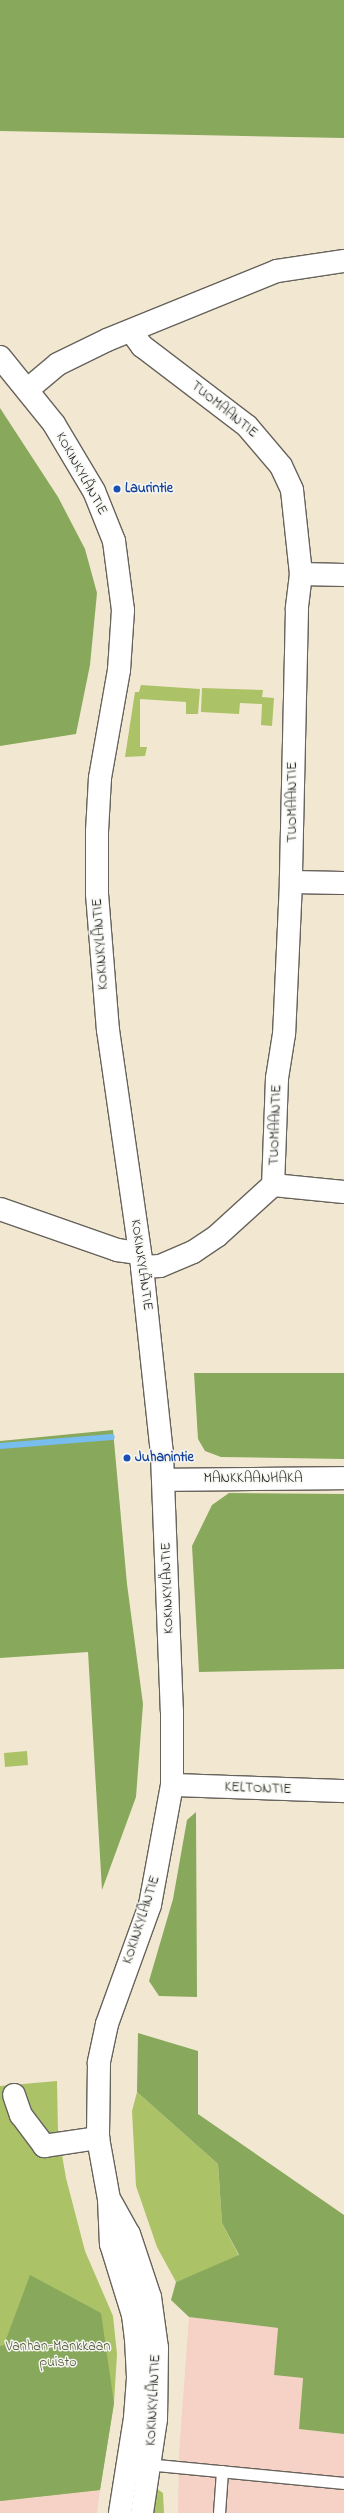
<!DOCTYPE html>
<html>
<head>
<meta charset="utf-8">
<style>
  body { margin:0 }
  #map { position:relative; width:344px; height:2513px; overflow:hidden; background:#f2e8d2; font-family:"Indie Flower",sans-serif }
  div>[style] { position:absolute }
  .built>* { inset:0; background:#f6d1c5 }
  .green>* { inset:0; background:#abc267 }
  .forest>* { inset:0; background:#88a85c }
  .stream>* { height:6px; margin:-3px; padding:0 3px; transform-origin:3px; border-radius:3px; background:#77bdee }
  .roads { filter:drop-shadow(1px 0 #67635c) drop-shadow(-1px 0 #67635c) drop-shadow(0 1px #67635c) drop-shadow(0 -1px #67635c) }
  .lane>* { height:11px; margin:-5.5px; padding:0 5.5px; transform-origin:5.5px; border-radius:5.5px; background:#fff }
  .street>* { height:22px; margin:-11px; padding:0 11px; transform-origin:11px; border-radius:11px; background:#fff }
  .secondary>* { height:22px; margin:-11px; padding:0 11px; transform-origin:11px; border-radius:11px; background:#fff }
  .dots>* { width:11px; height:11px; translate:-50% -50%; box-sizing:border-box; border:2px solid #f6f6f2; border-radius:50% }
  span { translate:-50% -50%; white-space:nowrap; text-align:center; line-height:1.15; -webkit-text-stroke:3px #f6f6f2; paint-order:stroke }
  .street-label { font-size:14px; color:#1c1c1c }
  .transit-label { font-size:14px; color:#164399; font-weight:700 }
  .left { translate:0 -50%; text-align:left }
  .park-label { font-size:14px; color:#4e5636 }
</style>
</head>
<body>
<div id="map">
  <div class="built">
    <i style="clip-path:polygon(189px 2317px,278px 2328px,274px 2375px,303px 2378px,299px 2429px,344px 2434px,344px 2513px,178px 2513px,179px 2453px)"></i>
    <i style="clip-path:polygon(100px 2490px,97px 2513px,0 2513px,0 2501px)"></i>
  </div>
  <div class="green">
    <i style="clip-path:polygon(141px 685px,200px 689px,198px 714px,186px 714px,186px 702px,140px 699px,140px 747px,147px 747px,145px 756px,125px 757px,135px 692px,139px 692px)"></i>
    <i style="clip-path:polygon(202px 688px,263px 690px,262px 697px,274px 698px,272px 726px,261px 725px,262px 704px,240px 703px,239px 714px,201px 712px)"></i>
    <i style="clip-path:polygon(27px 1751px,28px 1765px,5px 1767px,4px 1753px)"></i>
    <i style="clip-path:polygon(57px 2081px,58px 2132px,66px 2178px,85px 2251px,113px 2316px,117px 2354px,114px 2403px,100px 2490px,0 2501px,0 2086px)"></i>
    <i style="clip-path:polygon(137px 2092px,218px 2164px,222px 2223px,239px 2256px,176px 2282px,157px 2247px,136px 2186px,132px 2111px)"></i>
    <i style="clip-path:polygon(157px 2489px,163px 2493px,164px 2513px,152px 2513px,153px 2492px)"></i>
  </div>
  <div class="forest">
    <i style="clip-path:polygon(0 0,344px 0,344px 138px,0 131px)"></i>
    <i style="clip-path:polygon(0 408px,58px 497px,85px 549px,97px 593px,90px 665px,76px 734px,0 746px)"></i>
    <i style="clip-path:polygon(194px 1373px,344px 1373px,344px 1459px,221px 1457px,205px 1451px,198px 1439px)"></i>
    <i style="clip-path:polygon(113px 1430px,127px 1584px,143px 1704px,136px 1797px,102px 1890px,88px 1652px,0 1658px,0 1441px)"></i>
    <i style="clip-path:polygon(229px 1493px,344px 1494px,344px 1669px,199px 1672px,192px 1546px,212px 1505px)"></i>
    <i style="clip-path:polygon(196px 1812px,197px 1997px,159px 1996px,149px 1981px,173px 1899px,187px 1820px)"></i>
    <i style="clip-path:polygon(138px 2033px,198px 2051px,198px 2114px,344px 2215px,344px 2434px,299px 2429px,303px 2378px,274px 2375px,278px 2328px,189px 2317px,171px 2300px,176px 2282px,239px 2255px,222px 2223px,218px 2164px,137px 2092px)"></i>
    <i style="clip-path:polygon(30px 2275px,101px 2313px,114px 2403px,100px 2490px,0 2501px,0 2346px,4px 2345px)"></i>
  </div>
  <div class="stream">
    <i style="left:0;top:1446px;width:112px;rotate:-4.6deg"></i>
  </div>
  <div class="roads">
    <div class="lane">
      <i style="left:146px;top:2464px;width:199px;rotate:5.5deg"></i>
      <i style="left:219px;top:2513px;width:42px;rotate:-85.9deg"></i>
    </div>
    <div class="street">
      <i style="left:131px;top:331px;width:19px;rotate:54deg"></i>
      <i style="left:142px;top:346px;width:132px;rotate:37.3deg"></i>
      <i style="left:247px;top:426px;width:52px;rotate:49.6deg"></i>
      <i style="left:281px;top:466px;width:26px;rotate:65deg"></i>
      <i style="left:292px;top:490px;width:84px;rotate:83.9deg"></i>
      <i style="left:301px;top:574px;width:35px;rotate:97deg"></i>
      <i style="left:297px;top:609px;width:273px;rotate:91.3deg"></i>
      <i style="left:291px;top:882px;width:152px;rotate:92.6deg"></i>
      <i style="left:284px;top:1034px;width:45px;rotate:99deg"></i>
      <i style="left:277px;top:1078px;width:107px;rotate:92.1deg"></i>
      <i style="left:273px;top:1185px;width:76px;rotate:137.7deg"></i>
      <i style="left:217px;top:1236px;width:29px;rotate:146deg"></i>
      <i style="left:193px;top:1252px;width:36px;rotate:157deg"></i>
      <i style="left:160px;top:1266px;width:18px;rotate:177deg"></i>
      <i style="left:27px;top:390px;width:40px;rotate:-40deg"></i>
      <i style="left:58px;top:364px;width:55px;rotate:-26.1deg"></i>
      <i style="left:107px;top:340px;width:183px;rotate:-22.1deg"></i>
      <i style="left:277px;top:271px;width:68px;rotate:-8.5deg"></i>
      <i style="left:301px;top:574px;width:43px;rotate:1.3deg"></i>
      <i style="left:291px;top:882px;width:53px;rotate:1.1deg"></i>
      <i style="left:273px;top:1185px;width:71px;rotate:5.6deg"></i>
      <i style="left:0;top:1209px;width:124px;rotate:19.3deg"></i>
      <i style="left:117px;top:1250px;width:22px;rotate:8deg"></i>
      <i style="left:163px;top:1480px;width:181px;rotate:-0.6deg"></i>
      <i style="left:172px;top:1785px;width:172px;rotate:2deg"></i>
      <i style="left:14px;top:2095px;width:21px;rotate:71deg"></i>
      <i style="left:21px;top:2115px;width:39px;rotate:53deg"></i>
      <i style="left:44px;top:2146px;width:55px;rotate:-8.4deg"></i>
    </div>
    <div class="secondary">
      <i style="left:0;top:357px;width:86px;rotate:51.1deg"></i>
      <i style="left:54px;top:424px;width:78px;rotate:59.2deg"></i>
      <i style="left:94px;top:491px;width:54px;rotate:68.2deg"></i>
      <i style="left:114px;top:541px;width:70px;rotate:82.6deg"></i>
      <i style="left:123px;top:610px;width:60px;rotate:93.8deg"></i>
      <i style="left:119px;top:670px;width:110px;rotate:100deg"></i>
      <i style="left:100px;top:778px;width:53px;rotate:93.2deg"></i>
      <i style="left:97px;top:831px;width:63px;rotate:90deg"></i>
      <i style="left:97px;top:894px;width:136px;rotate:85.4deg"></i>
      <i style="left:108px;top:1030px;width:239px;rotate:81.8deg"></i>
      <i style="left:142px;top:1267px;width:189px;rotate:83.9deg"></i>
      <i style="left:162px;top:1455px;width:256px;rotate:87.8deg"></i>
      <i style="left:172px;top:1711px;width:74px;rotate:90deg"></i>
      <i style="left:172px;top:1785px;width:122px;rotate:100.4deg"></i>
      <i style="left:150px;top:1905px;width:127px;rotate:109.9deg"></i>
      <i style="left:107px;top:2024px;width:40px;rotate:102deg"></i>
      <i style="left:99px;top:2063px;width:75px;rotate:90.8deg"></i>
      <i style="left:98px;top:2138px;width:62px;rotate:79.8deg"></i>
      <i style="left:109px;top:2199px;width:45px;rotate:87.5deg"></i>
      <i style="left:111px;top:2244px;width:74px;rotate:72.8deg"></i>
      <i style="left:133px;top:2315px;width:24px;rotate:83deg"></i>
      <i style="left:136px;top:2339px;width:39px;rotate:87deg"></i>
      <i style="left:138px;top:2378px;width:40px;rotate:94.3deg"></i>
      <i style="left:135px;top:2418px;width:96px;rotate:99deg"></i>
      <i style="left:111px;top:2202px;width:37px;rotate:61deg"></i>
      <i style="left:129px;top:2234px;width:66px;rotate:71.6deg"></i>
      <i style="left:150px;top:2297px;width:51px;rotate:82.2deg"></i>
      <i style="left:157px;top:2348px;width:71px;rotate:90.8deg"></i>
      <i style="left:156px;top:2419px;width:95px;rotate:98.5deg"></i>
    </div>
  </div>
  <div class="dots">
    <i style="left:117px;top:489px;background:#1a4fb4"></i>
    <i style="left:127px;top:1458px;background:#1a4fb4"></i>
  </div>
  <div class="street-label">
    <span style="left:224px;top:410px;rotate:39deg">TUOMAANTIE</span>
    <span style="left:81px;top:474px;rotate:61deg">KOKINKYLÄNTIE</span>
    <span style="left:293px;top:802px;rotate:-90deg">TUOMAANTIE</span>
    <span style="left:101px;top:944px;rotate:-94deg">KOKINKYLÄNTIE</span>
    <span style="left:276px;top:1125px;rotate:-88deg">TUOMAANTIE</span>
    <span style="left:141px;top:1265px;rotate:82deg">KOKINKYLÄNTIE</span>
    <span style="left:253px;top:1479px">MANKKAANHAKA</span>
    <span style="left:168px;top:1588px;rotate:-92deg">KOKINKYLÄNTIE</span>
    <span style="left:258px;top:1789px;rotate:2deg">KELTONTIE</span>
    <span style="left:142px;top:1920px;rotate:-72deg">KOKINKYLÄNTIE</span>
    <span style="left:154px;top:2400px;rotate:-87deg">KOKINKYLÄNTIE</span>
  </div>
  <div class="transit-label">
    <span class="left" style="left:125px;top:489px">Laurintie</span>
    <span class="left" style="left:135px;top:1458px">Juhanintie</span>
  </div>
  <div class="park-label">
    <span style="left:58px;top:2355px">Vanhan-Mankkaan<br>puisto</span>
  </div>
</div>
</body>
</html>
